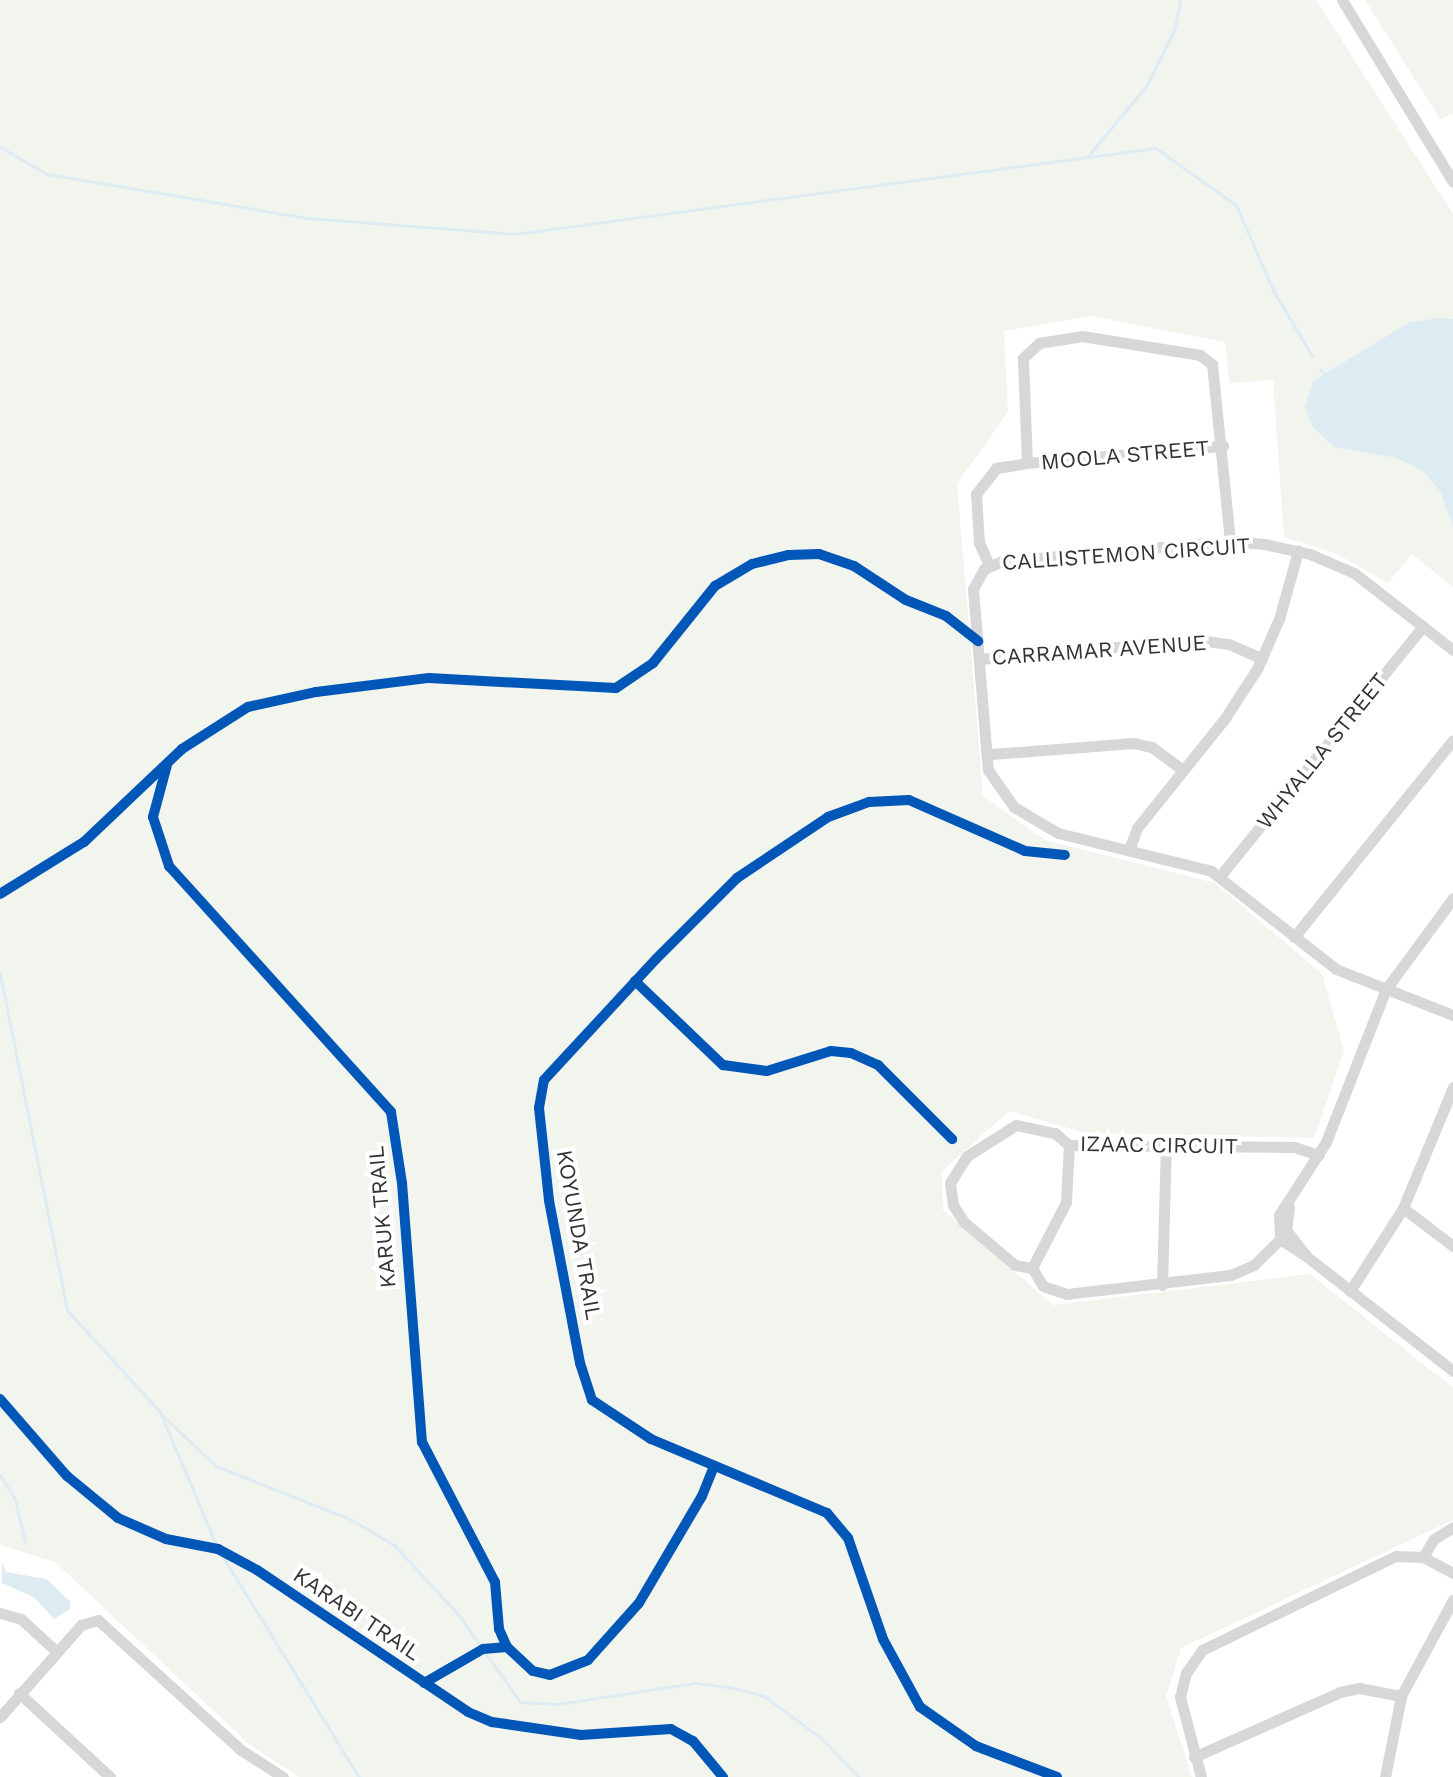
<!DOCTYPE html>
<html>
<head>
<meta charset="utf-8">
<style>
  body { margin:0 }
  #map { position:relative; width:1453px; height:1777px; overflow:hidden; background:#fff; font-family:"Work Sans",sans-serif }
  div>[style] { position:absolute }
  .green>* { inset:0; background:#f1f5ed }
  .water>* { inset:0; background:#ddebf3 }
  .stream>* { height:3px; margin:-1.5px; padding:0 1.5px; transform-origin:1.5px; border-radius:1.5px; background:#ddebf3 }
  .minor>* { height:11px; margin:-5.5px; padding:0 5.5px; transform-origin:5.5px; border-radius:5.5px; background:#d7d7d7 }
  .cycleway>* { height:10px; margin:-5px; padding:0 5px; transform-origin:5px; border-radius:5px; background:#0057b8 }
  span { translate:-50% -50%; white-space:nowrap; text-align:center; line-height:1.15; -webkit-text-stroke:8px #fff; paint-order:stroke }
  .street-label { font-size:22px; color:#333 }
</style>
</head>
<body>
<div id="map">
  <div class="green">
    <i style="clip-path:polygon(0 0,1316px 0,1453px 214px,1453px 587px,1412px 554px,1388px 583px,1335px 553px,1284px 537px,1273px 380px,1229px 383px,1225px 342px,1091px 316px,1004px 331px,1008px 412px,957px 484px,983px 796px,1045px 840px,1215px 883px,1322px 974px,1344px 1051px,1314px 1138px,1086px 1133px,1009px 1111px,942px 1171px,943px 1210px,1053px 1305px,1310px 1274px,1453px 1388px,1453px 1520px,1181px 1648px,1166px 1697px,1192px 1777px,299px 1777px,250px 1745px,55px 1562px,0 1545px)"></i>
    <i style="clip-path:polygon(1365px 0,1453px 0,1453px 114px,1440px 119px)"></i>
  </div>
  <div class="water">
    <i style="clip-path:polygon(1439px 318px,1453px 319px,1453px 526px,1440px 491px,1423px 471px,1397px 458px,1334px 447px,1312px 426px,1305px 407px,1313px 381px,1410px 322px)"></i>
    <i style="clip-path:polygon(2px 1563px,6px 1572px,46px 1579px,70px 1601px,70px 1609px,54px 1619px,34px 1597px,2px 1583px)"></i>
  </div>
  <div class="stream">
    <i style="left:0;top:147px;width:54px;rotate:29.9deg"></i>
    <i style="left:47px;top:174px;width:265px;rotate:9.6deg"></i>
    <i style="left:308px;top:218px;width:207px;rotate:4.4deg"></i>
    <i style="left:514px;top:234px;width:648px;rotate:-7.63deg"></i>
    <i style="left:1156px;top:148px;width:98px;rotate:35.5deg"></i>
    <i style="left:1236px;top:205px;width:93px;rotate:66.5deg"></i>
    <i style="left:1273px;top:290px;width:77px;rotate:59.4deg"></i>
    <i style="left:1087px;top:157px;width:94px;rotate:-50.2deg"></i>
    <i style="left:1147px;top:85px;width:61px;rotate:-63.9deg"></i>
    <i style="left:1174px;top:30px;width:29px;rotate:-78deg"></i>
    <i style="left:1320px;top:369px;width:8px;rotate:50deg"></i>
    <i style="left:0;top:974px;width:343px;rotate:78.7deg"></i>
    <i style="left:67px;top:1310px;width:138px;rotate:47.6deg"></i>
    <i style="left:160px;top:1412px;width:149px;rotate:67.1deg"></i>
    <i style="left:218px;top:1549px;width:268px;rotate:58.3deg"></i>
    <i style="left:162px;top:1415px;width:74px;rotate:43.4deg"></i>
    <i style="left:216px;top:1466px;width:144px;rotate:21.6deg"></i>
    <i style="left:350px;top:1519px;width:51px;rotate:30.6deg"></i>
    <i style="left:394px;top:1545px;width:94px;rotate:47.2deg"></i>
    <i style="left:458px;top:1614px;width:108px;rotate:54.8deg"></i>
    <i style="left:520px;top:1702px;width:38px;rotate:3deg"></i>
    <i style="left:558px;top:1704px;width:140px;rotate:-8.7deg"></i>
    <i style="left:696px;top:1683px;width:34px;rotate:7deg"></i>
    <i style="left:730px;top:1687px;width:35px;rotate:15deg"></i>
    <i style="left:764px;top:1696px;width:71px;rotate:36.4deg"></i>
    <i style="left:821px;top:1738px;width:54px;rotate:45.7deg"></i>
    <i style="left:0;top:1475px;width:28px;rotate:58deg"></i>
    <i style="left:15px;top:1499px;width:45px;rotate:77.2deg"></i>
  </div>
  <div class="minor">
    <i style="left:1342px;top:0;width:213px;rotate:58.6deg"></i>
    <i style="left:1027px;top:463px;width:197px;rotate:-5deg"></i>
    <i style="left:989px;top:565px;width:24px;rotate:-114deg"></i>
    <i style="left:979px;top:543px;width:49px;rotate:-93.5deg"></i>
    <i style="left:976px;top:494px;width:33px;rotate:-52deg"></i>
    <i style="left:996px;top:468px;width:31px;rotate:-9deg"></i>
    <i style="left:1027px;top:463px;width:105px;rotate:-92.2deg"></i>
    <i style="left:1023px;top:358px;width:22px;rotate:-43deg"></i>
    <i style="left:1039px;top:343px;width:44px;rotate:-9.2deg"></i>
    <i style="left:1082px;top:336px;width:120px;rotate:9.1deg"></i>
    <i style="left:1200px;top:355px;width:15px;rotate:37deg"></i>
    <i style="left:1212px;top:364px;width:178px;rotate:84.2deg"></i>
    <i style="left:1453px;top:650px;width:125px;rotate:-142.1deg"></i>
    <i style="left:1354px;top:573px;width:48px;rotate:-156.6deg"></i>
    <i style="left:1310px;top:554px;width:47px;rotate:-167.7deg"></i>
    <i style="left:1264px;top:544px;width:34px;rotate:-175deg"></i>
    <i style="left:1230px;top:541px;width:229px;rotate:175deg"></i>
    <i style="left:1002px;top:561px;width:20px;rotate:156deg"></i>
    <i style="left:984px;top:569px;width:23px;rotate:119deg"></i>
    <i style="left:973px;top:589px;width:182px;rotate:85.3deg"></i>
    <i style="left:988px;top:770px;width:45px;rotate:54.9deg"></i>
    <i style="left:1014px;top:807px;width:51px;rotate:30.6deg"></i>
    <i style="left:1058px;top:833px;width:158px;rotate:13.9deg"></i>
    <i style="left:1211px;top:871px;width:159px;rotate:38.1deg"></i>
    <i style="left:1336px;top:969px;width:126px;rotate:21.5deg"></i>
    <i style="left:980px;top:659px;width:220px;rotate:-5deg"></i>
    <i style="left:1199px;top:640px;width:30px;rotate:8deg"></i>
    <i style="left:1229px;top:644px;width:36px;rotate:24deg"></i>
    <i style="left:992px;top:754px;width:142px;rotate:-4.4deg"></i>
    <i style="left:1134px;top:743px;width:18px;rotate:13deg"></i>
    <i style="left:1152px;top:747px;width:39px;rotate:37deg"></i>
    <i style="left:1129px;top:850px;width:23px;rotate:-70deg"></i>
    <i style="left:1137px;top:828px;width:141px;rotate:-51.3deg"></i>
    <i style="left:1225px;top:718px;width:59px;rotate:-56.9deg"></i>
    <i style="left:1257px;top:669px;width:55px;rotate:-66.3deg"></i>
    <i style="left:1279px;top:619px;width:71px;rotate:-74.4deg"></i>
    <i style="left:1220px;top:876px;width:322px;rotate:-50.9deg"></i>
    <i style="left:1294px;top:937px;width:253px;rotate:-51.1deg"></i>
    <i style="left:1289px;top:1207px;width:23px;rotate:97deg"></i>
    <i style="left:1286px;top:1230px;width:33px;rotate:52deg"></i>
    <i style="left:1306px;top:1256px;width:187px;rotate:38deg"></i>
    <i style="left:1403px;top:1208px;width:63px;rotate:37.2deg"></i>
    <i style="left:1280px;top:1239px;width:37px;rotate:135deg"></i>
    <i style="left:1254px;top:1265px;width:26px;rotate:157deg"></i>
    <i style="left:1230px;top:1275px;width:164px;rotate:173.4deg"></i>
    <i style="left:1067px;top:1294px;width:25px;rotate:-162deg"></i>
    <i style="left:1043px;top:1286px;width:21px;rotate:-121deg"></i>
    <i style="left:1032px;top:1268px;width:17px;rotate:-170deg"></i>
    <i style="left:1015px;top:1265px;width:67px;rotate:-139.9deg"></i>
    <i style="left:964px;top:1222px;width:20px;rotate:-123deg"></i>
    <i style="left:953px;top:1205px;width:22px;rotate:-98deg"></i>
    <i style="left:950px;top:1183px;width:32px;rotate:-58deg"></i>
    <i style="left:967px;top:1156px;width:58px;rotate:-32.3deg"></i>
    <i style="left:1016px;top:1125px;width:40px;rotate:12deg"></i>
    <i style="left:1055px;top:1133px;width:18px;rotate:41deg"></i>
    <i style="left:1069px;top:1145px;width:225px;rotate:0.5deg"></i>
    <i style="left:1294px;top:1147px;width:26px;rotate:18deg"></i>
    <i style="left:1306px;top:1256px;width:31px;rotate:-147deg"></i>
    <i style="left:1280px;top:1239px;width:24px;rotate:-92deg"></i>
    <i style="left:1279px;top:1215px;width:87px;rotate:-57.2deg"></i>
    <i style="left:1326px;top:1142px;width:164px;rotate:-68.6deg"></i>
    <i style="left:1386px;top:989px;width:113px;rotate:-53.6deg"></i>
    <i style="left:1032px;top:1268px;width:74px;rotate:-62.7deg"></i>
    <i style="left:1066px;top:1202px;width:57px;rotate:-87deg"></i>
    <i style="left:1162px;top:1285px;width:141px;rotate:-88.4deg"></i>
    <i style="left:1350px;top:1291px;width:98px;rotate:-57.4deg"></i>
    <i style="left:1403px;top:1208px;width:131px;rotate:-67.5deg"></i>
    <i style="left:1423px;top:1557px;width:21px;rotate:-59deg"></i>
    <i style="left:1434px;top:1539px;width:22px;rotate:-32deg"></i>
    <i style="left:0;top:1613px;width:22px;rotate:16deg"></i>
    <i style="left:21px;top:1619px;width:49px;rotate:42.5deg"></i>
    <i style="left:19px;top:1693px;width:124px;rotate:42.7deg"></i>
    <i style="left:0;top:1717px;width:123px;rotate:-48.6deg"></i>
    <i style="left:81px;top:1625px;width:18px;rotate:-16deg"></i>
    <i style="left:98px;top:1620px;width:193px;rotate:42.3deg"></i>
    <i style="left:241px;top:1750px;width:50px;rotate:32.7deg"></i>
    <i style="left:1194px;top:1757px;width:160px;rotate:-24deg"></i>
    <i style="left:1340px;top:1692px;width:19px;rotate:-12deg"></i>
    <i style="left:1359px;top:1688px;width:43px;rotate:10.8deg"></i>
    <i style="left:1201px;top:1777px;width:83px;rotate:-104.7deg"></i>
    <i style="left:1180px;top:1697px;width:25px;rotate:-76deg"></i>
    <i style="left:1186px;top:1673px;width:28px;rotate:-55deg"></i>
    <i style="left:1202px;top:1650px;width:216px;rotate:-25.9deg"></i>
    <i style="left:1396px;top:1556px;width:27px;rotate:2deg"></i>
    <i style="left:1423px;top:1557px;width:34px;rotate:28deg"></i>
    <i style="left:1385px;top:1777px;width:83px;rotate:-78.8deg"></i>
    <i style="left:1401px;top:1696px;width:109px;rotate:-61.6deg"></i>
  </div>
  <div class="cycleway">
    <i style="left:167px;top:765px;width:54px;rotate:105.1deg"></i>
    <i style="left:153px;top:817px;width:52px;rotate:71.9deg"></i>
    <i style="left:169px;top:866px;width:331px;rotate:47.9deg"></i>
    <i style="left:391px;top:1112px;width:72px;rotate:81.2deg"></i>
    <i style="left:402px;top:1183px;width:260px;rotate:85.6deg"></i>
    <i style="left:422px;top:1442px;width:158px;rotate:62.5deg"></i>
    <i style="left:495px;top:1582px;width:47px;rotate:85.1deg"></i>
    <i style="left:499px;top:1629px;width:20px;rotate:66deg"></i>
    <i style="left:507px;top:1647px;width:24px;rotate:175deg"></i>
    <i style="left:483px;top:1649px;width:68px;rotate:150deg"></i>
    <i style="left:0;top:894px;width:99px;rotate:-31.8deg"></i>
    <i style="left:84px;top:842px;width:135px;rotate:-43.5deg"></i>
    <i style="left:182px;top:749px;width:78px;rotate:-32.5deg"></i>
    <i style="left:248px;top:707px;width:70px;rotate:-12.4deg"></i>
    <i style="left:316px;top:692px;width:114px;rotate:-7.1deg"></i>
    <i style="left:429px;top:678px;width:187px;rotate:3.1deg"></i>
    <i style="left:616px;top:688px;width:45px;rotate:-34deg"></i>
    <i style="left:653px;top:663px;width:99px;rotate:-51.2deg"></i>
    <i style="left:715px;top:586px;width:43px;rotate:-30.7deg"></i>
    <i style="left:752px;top:564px;width:37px;rotate:-14deg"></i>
    <i style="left:788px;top:555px;width:31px;rotate:-2deg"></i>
    <i style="left:819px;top:554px;width:37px;rotate:19deg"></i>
    <i style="left:854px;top:566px;width:62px;rotate:33.2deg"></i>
    <i style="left:906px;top:600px;width:43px;rotate:21.8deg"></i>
    <i style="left:946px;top:616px;width:41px;rotate:38deg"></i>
    <i style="left:635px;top:981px;width:122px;rotate:43.7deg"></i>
    <i style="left:723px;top:1065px;width:44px;rotate:7.8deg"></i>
    <i style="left:767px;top:1071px;width:67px;rotate:-17.4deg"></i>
    <i style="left:831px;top:1051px;width:20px;rotate:6deg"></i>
    <i style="left:851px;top:1053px;width:30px;rotate:24deg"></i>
    <i style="left:878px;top:1065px;width:105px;rotate:45deg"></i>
    <i style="left:0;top:1399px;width:102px;rotate:49deg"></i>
    <i style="left:67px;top:1476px;width:66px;rotate:39.5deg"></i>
    <i style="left:118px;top:1518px;width:52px;rotate:23.6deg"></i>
    <i style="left:166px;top:1539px;width:53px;rotate:10.9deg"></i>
    <i style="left:218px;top:1549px;width:44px;rotate:28.3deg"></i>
    <i style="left:257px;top:1570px;width:254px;rotate:33.9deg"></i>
    <i style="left:468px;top:1712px;width:26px;rotate:23deg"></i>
    <i style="left:492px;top:1722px;width:90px;rotate:8.3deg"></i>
    <i style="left:581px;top:1735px;width:90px;rotate:-3.8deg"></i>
    <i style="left:671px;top:1729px;width:25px;rotate:29deg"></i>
    <i style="left:693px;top:1741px;width:47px;rotate:50.2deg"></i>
    <i style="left:507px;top:1647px;width:35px;rotate:43deg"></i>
    <i style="left:533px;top:1671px;width:17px;rotate:13deg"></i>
    <i style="left:550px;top:1675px;width:41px;rotate:-21.5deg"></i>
    <i style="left:588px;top:1660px;width:76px;rotate:-48.2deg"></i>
    <i style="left:639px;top:1603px;width:124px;rotate:-59.5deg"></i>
    <i style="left:702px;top:1496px;width:32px;rotate:-68deg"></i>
    <i style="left:1057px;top:1777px;width:87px;rotate:-159.1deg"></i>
    <i style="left:976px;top:1746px;width:68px;rotate:-145.1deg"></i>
    <i style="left:920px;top:1707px;width:77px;rotate:-118.6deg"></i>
    <i style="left:883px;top:1639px;width:107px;rotate:-109.1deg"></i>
    <i style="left:848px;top:1538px;width:33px;rotate:-130deg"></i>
    <i style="left:827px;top:1513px;width:191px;rotate:-157.2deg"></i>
    <i style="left:651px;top:1439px;width:71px;rotate:-146.5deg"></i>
    <i style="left:592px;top:1400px;width:39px;rotate:-108deg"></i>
    <i style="left:580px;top:1363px;width:166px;rotate:-100.8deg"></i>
    <i style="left:549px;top:1200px;width:93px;rotate:-96.2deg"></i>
    <i style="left:539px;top:1108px;width:28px;rotate:-80deg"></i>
    <i style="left:544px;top:1080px;width:165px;rotate:-47.2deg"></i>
    <i style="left:656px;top:959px;width:115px;rotate:-45deg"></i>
    <i style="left:737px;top:878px;width:110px;rotate:-33.8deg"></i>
    <i style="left:828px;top:817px;width:44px;rotate:-20.1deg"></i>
    <i style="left:869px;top:802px;width:40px;rotate:-2.9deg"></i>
    <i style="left:909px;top:800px;width:127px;rotate:23.7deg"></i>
    <i style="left:1025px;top:851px;width:40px;rotate:5.7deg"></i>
  </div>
  <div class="street-label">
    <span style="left:1125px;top:455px;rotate:-5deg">MOOLA STREET</span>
    <span style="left:1126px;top:554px;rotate:-4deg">CALLISTEMON CIRCUIT</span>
    <span style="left:1099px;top:650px;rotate:-4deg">CARRAMAR AVENUE</span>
    <span style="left:1322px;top:751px;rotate:-51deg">WHYALLA STREET</span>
    <span style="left:1159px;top:1145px;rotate:1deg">IZAAC CIRCUIT</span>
    <span style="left:382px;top:1217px;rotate:-95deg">KARUK TRAIL</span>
    <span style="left:579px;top:1235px;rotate:80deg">KOYUNDA TRAIL</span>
    <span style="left:357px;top:1614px;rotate:34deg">KARABI TRAIL</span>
  </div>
</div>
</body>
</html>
